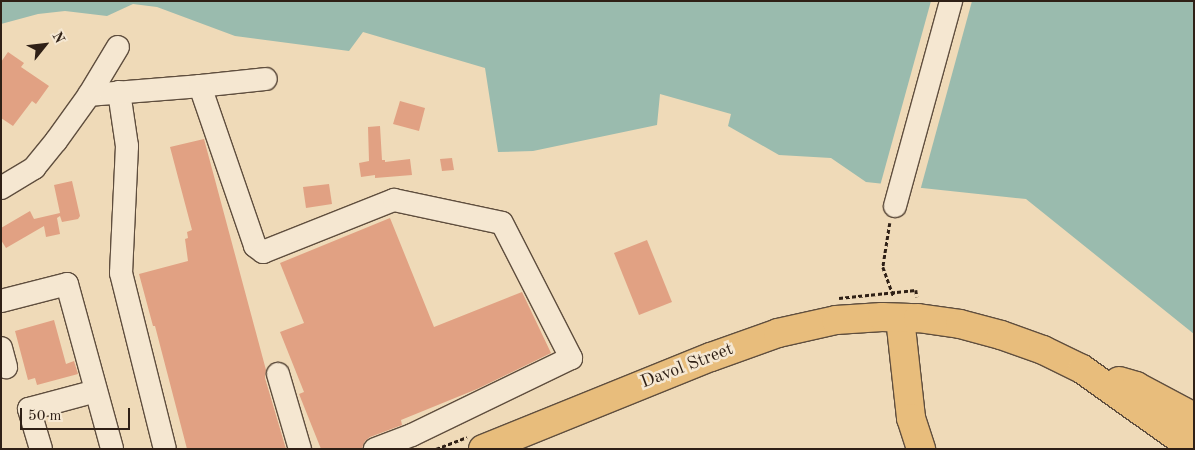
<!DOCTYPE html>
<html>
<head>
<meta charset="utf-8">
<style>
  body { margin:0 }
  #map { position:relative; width:1195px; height:450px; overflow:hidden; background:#efdab8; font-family:"Old Standard TT",serif }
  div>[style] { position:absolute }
  .water>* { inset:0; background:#9abbae }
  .pier>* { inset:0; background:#efdab8 }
  .building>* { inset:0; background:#e1a183 }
  .path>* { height:2.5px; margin-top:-1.25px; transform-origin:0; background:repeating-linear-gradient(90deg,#2f2016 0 4px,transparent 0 6.5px) }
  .roads { filter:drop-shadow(1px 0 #5f4e3e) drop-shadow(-1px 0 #5f4e3e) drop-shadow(0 1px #5f4e3e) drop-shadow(0 -1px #5f4e3e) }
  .minor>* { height:22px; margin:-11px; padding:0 11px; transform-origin:11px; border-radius:11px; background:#f5e7d1 }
  .major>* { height:28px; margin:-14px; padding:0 14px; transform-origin:14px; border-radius:14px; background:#e8bd7c }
  .highway>* { height:28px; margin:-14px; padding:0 14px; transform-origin:14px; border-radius:14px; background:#e8bd7c }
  span { translate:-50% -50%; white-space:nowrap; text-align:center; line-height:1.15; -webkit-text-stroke:5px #f5e7d1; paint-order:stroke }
  .street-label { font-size:18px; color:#2f2016 }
  .frame { position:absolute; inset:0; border:2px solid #2f2016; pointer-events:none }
  .north { position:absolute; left:20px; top:20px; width:50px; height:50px; -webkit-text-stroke:4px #f5e7d1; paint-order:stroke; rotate:61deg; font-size:14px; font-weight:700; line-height:20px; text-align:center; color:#2f2016 }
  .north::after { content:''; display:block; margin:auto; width:18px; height:22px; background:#2f2016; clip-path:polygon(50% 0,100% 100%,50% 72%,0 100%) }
  .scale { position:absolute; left:20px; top:408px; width:110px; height:22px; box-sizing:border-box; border:2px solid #2f2016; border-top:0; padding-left:6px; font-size:15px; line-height:18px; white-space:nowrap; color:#2f2016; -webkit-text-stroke:4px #f5e7d1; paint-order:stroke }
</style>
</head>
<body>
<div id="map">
  <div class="water">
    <i style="clip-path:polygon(1px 1px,1194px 1px,1194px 334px,1026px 199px,866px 182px,831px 158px,779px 155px,728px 126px,731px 114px,660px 94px,657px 125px,533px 151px,498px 152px,485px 68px,363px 32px,349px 51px,235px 36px,157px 7px,133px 4px,107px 16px,65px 11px,38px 14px,1px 24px)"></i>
  </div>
  <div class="pier">
    <i style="clip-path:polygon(931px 1px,972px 1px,920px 191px,880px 186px)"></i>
  </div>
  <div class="building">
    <i style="clip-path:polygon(8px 52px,24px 63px,21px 67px,49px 86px,36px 104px,32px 101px,13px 126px,1px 118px,1px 62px)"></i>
    <i style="clip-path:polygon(400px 101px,425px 108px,419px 131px,393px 124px)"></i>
    <i style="clip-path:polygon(380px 126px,382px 160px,385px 160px,385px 162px,410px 159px,412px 175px,375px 178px,375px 175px,361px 177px,359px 163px,369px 161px,368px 127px)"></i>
    <i style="clip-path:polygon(204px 139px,266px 370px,265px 378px,286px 449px,187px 449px,155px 326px,153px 326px,139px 274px,188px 261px,185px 239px,188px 238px,187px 232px,192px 230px,170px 147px)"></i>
    <i style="clip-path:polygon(452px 158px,454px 170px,442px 171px,440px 159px)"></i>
    <i style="clip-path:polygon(72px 181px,80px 216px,78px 219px,62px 222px,60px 216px,57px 218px,60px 234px,46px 237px,44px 226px,6px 248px,1px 240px,1px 228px,30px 211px,34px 219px,60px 213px,54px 185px)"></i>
    <i style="clip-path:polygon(329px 184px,332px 204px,306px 208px,303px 187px)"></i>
    <i style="clip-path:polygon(390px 218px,434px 327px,522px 292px,551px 353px,477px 389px,401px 420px,402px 425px,370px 437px,365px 441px,362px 448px,321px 449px,299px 394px,304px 392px,280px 332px,304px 323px,280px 263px)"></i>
    <i style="clip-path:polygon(647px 240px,672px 302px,639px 315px,614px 253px)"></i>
    <i style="clip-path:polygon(54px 320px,66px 364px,74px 361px,78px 374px,37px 385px,35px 378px,28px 380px,15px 331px)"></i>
  </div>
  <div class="path">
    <i style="left:890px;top:223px;width:45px;rotate:99deg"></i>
    <i style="left:883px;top:267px;width:32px;rotate:70deg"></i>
    <i style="left:839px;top:298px;width:77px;rotate:-5.9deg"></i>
    <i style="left:916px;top:290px;width:7px;rotate:82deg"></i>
    <i style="left:436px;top:449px;width:33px;rotate:-21deg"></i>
  </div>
  <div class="roads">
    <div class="minor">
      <i style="left:200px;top:86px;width:66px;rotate:-6.1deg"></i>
      <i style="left:119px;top:92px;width:55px;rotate:81.6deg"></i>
      <i style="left:127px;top:146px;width:127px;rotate:92.7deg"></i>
      <i style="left:121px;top:273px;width:181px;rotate:76deg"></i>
      <i style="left:89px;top:95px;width:111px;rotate:-4.6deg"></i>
      <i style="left:200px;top:86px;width:169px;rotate:71deg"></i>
      <i style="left:255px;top:246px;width:10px;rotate:37deg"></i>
      <i style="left:263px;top:252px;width:141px;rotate:-21.7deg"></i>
      <i style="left:394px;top:200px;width:110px;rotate:12deg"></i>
      <i style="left:502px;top:223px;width:152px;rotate:62.9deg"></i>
      <i style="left:571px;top:358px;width:177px;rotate:154.2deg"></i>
      <i style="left:412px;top:435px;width:40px;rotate:159deg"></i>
      <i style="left:1px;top:188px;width:39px;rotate:-31deg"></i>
      <i style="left:34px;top:168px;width:35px;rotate:-51deg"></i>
      <i style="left:56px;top:141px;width:57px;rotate:-54.3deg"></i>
      <i style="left:89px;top:95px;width:56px;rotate:-58.9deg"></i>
      <i style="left:895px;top:206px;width:213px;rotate:-74.7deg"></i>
      <i style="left:1px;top:301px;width:68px;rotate:-14.4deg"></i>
      <i style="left:67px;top:284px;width:171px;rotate:74.7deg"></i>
      <i style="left:1px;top:348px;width:20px;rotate:75deg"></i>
      <i style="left:278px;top:374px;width:78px;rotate:73.7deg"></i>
      <i style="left:41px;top:449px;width:42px;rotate:-106.7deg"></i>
      <i style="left:29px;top:409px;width:69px;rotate:-15deg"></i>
    </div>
    <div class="major">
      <i style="left:900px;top:318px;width:101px;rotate:83.7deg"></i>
      <i style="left:911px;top:418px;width:33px;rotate:72deg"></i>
    </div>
    <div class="highway">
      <i style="left:1119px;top:381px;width:18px;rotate:16deg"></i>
      <i style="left:1136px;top:386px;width:66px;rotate:28.1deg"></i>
      <i style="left:483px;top:449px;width:246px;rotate:-22deg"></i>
      <i style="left:711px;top:357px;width:71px;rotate:-19.7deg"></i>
      <i style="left:778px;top:333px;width:59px;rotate:-12.6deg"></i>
      <i style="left:836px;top:320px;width:46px;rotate:-3.7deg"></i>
      <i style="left:882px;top:317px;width:36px;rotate:2deg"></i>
      <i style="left:918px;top:318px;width:42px;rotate:8.1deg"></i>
      <i style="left:960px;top:324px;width:42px;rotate:15deg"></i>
      <i style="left:1001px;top:335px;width:45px;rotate:19.7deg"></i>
      <i style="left:1043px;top:350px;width:43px;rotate:26deg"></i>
      <i style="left:1082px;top:369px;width:138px;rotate:35.5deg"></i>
    </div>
  </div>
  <div class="street-label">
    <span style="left:687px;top:366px;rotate:-21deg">Davol Street</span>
  </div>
  <div class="frame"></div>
  <div class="north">N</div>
  <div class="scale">50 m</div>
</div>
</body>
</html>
